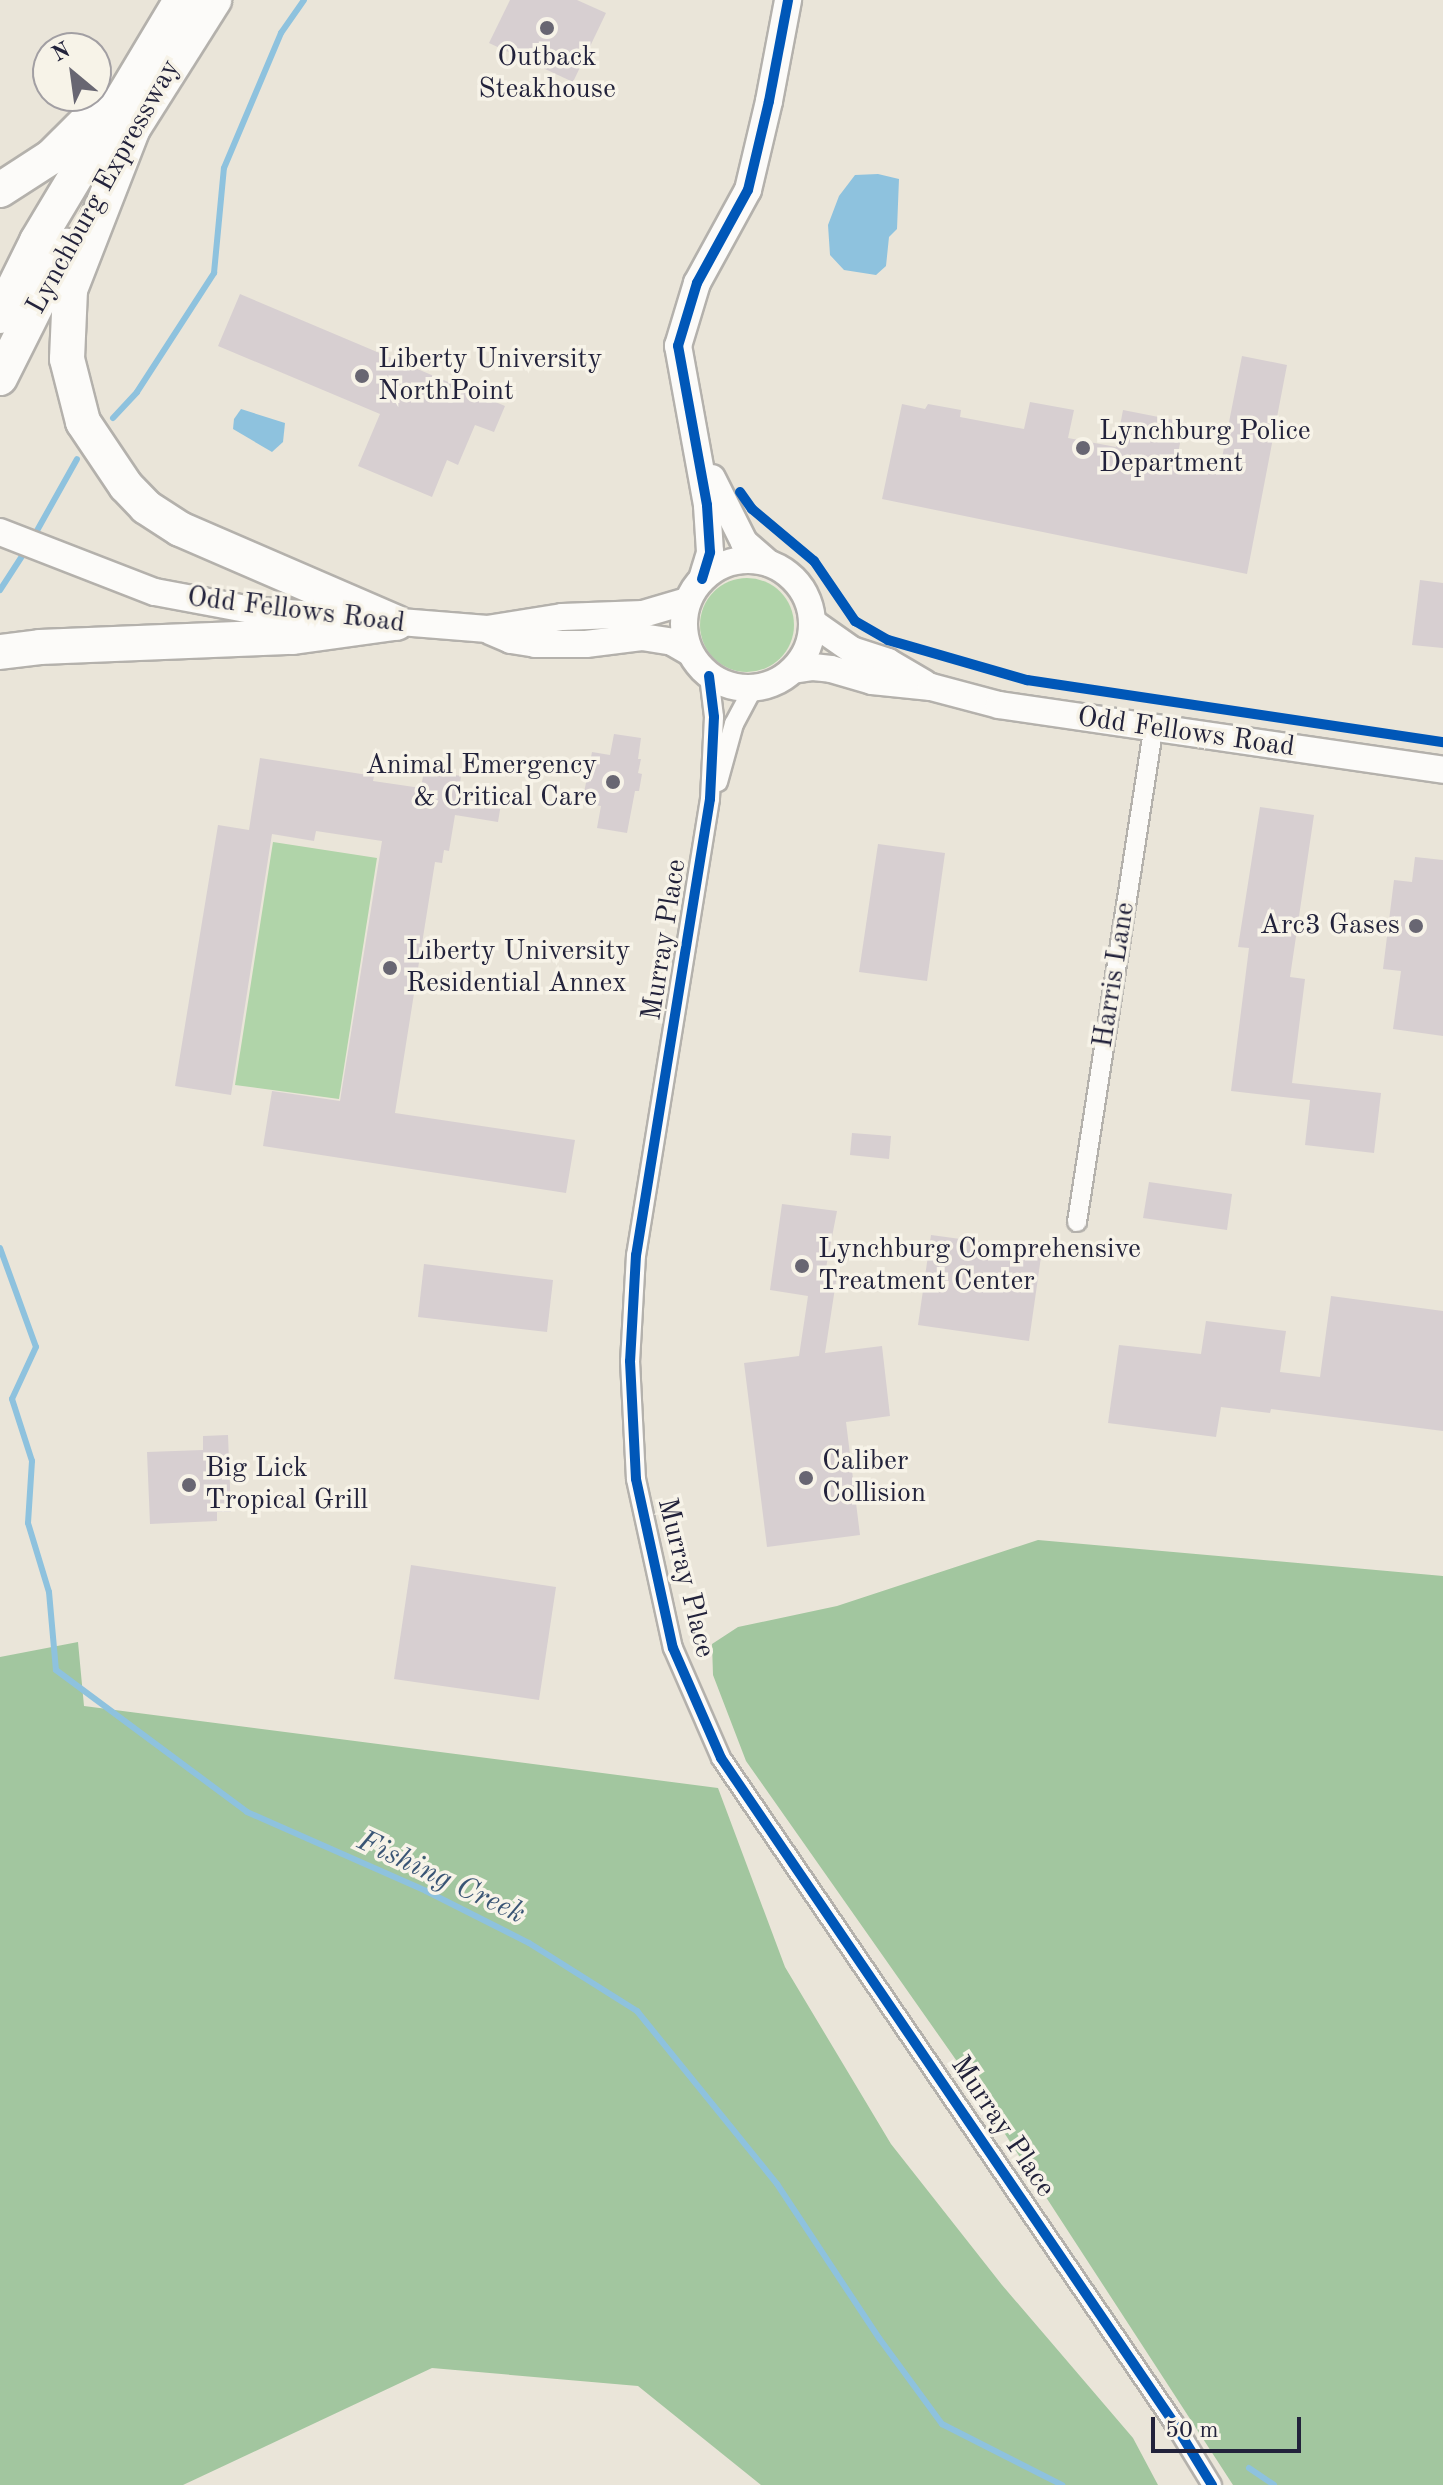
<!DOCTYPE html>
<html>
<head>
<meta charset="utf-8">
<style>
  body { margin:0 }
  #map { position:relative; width:1443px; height:2485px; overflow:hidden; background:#eae5d9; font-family:"Old Standard TT",serif }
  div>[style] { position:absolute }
  .green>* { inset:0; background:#b0d4a9 }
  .round { border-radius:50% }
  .forest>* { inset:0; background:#a2c69f }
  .water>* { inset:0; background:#8ec2de }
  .stream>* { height:6px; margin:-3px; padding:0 3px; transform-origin:3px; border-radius:3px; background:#8ec2de }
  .building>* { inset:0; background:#d7cfd1 }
  .roads { filter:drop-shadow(2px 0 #b4b1ac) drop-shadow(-2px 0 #b4b1ac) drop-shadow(0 2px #b4b1ac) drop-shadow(0 -2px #b4b1ac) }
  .street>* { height:18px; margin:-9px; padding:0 9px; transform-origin:9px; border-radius:9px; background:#fcfbf9 }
  .secondary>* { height:26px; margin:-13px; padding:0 13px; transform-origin:13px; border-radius:13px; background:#fcfbf9 }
  .secondary>.ring { margin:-13px; padding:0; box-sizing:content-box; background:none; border:26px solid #fcfbf9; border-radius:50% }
  .highway>* { height:34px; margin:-17px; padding:0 17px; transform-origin:17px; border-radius:17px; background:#fcfbf9 }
  .cycleway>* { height:10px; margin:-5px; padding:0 5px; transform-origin:5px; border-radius:5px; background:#0057b8 }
  .dots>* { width:22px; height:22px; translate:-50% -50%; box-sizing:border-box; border:4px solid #f7f3e8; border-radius:50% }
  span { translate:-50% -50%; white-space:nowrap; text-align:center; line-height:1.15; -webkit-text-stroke:7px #f7f3e8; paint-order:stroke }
  .poi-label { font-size:28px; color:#22223b }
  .left { translate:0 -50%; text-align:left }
  .right { translate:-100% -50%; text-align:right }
  .street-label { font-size:28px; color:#22223b }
  .water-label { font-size:30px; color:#3a5575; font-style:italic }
  .north { position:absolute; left:32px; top:32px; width:80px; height:80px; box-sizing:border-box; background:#f7f3e8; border:2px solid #a29fa3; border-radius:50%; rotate:331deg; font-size:22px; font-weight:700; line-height:32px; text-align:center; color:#22223b }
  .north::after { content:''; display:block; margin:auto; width:28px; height:36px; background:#686672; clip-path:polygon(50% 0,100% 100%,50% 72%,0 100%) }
  .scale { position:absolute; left:1151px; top:2417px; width:150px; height:36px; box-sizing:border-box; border:4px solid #22223b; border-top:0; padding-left:10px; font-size:24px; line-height:28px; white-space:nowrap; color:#22223b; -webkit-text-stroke:6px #f7f3e8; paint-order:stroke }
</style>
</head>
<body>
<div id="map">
  <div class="green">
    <i class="round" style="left:700px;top:578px;width:94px;height:94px"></i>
    <i style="clip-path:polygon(273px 842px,377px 858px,339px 1099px,235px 1085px)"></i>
  </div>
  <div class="forest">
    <i style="clip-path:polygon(1038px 1540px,1443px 1576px,1443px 2485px,1233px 2485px,968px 2077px,746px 1761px,713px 1675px,712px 1644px,738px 1627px,837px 1606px)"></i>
    <i style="clip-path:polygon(78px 1642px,84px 1706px,718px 1788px,785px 1967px,891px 2144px,1002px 2285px,1133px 2438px,1158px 2485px,761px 2485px,638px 2386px,432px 2368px,183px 2485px,0 2485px,0 1657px)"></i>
  </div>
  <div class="water">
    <i style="clip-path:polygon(878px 174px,899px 179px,897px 229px,889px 237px,886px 266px,876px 275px,844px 270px,830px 255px,828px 225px,839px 196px,855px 175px)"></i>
    <i style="clip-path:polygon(241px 409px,285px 423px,283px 442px,272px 452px,233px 429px,234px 419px)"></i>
  </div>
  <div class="stream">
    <i style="left:113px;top:418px;width:35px;rotate:-47deg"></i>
    <i style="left:137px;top:392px;width:142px;rotate:-57.1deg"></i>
    <i style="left:214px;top:273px;width:105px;rotate:-84.6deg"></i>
    <i style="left:224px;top:168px;width:147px;rotate:-67.1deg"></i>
    <i style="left:281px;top:33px;width:40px;rotate:-55.1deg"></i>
    <i style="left:34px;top:536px;width:88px;rotate:-60.8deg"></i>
    <i style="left:0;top:590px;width:48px;rotate:-57deg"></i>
    <i style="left:0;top:1248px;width:105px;rotate:70deg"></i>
    <i style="left:36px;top:1347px;width:57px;rotate:114.8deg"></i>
    <i style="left:12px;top:1399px;width:65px;rotate:72.1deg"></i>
    <i style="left:32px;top:1461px;width:62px;rotate:93.7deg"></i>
    <i style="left:28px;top:1523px;width:72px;rotate:73.1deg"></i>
    <i style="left:49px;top:1592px;width:78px;rotate:84.9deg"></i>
    <i style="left:56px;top:1670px;width:238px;rotate:36.6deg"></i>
    <i style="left:247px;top:1812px;width:196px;rotate:23.8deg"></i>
    <i style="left:426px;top:1891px;width:115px;rotate:26.8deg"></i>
    <i style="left:529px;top:1943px;width:128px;rotate:32.2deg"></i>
    <i style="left:637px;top:2011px;width:223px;rotate:51deg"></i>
    <i style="left:777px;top:2184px;width:185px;rotate:56.5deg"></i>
    <i style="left:879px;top:2338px;width:107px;rotate:53.8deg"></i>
    <i style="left:942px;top:2424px;width:135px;rotate:26.9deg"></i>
    <i style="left:1249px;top:2468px;width:30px;rotate:34deg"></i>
  </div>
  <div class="building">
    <i style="clip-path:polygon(510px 0,577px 0,606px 13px,573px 82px,489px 43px)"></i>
    <i style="clip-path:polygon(240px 294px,505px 406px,494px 432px,475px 425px,458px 465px,447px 460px,432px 497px,358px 466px,380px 414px,218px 346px)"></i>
    <i style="clip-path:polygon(1242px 356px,1287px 365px,1247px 574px,882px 499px,902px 404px,925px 409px,928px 404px,961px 410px,960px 417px,1024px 429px,1030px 402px,1074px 410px,1068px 438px,1116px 447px,1123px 410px,1184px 422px,1177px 459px,1220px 468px)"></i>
    <i style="clip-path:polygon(1420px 580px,1443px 583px,1443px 648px,1412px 645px)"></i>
    <i style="clip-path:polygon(614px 734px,641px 738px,638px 759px,641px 759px,638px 773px,642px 774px,639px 791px,635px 791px,627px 833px,597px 828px,601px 806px,582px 803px,592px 752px,610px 755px)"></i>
    <i style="clip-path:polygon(260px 758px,374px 776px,373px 781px,421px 788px,424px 770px,461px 776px,458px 797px,501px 804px,498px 822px,455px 815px,449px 851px,444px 850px,442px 863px,435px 862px,395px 1113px,575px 1140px,566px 1193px,263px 1146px,272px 1091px,340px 1101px,382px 841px,316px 831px,314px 841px,272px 834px,231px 1095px,175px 1086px,218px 825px,249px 830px)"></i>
    <i style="clip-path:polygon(1260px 807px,1314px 815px,1290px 977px,1305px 979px,1292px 1083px,1381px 1093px,1374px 1153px,1305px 1145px,1310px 1100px,1231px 1091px,1249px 948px,1238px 947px)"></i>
    <i style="clip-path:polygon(878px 844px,945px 853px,927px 981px,859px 972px)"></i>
    <i style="clip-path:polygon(1415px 857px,1443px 860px,1443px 1036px,1393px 1029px,1401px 971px,1383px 969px,1394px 880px,1412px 882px)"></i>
    <i style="clip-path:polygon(852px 1133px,891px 1136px,889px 1159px,850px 1155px)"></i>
    <i style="clip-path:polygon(1149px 1182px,1232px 1194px,1227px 1230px,1143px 1218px)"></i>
    <i style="clip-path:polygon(782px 1204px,837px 1211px,825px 1273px,837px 1275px,825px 1353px,882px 1346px,890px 1416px,846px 1422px,860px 1535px,767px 1547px,744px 1363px,799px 1356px,808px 1296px,770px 1290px)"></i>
    <i style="clip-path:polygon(931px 1235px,1042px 1250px,1029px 1341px,918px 1325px)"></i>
    <i style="clip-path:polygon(424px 1264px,553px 1280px,547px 1332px,418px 1317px)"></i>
    <i style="clip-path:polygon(1331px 1296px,1443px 1311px,1443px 1431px,1271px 1409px,1270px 1413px,1221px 1407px,1216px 1437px,1108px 1423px,1119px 1345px,1201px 1354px,1206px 1321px,1286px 1331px,1280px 1372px,1320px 1377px)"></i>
    <i style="clip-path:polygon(228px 1435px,231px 1512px,217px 1512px,217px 1521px,150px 1524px,147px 1452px,203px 1450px,203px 1436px)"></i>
    <i style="clip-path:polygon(411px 1565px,556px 1587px,539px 1700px,394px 1679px)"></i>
  </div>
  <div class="roads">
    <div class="street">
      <i style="left:709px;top:676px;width:41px;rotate:83deg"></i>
      <i style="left:714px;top:717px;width:82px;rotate:92.8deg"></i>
      <i style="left:710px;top:799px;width:462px;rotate:99.2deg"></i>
      <i style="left:636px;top:1255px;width:106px;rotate:93.2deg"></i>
      <i style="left:630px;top:1361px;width:118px;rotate:87.1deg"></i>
      <i style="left:636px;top:1479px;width:173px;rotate:77.7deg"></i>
      <i style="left:673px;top:1648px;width:120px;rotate:66.4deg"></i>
      <i style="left:721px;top:1758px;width:805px;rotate:55.74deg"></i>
      <i style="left:1174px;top:2423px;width:73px;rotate:58.5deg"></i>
      <i style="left:718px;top:782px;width:60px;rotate:-74.6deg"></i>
      <i style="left:734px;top:724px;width:40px;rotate:-62deg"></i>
      <i style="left:1077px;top:1222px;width:499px;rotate:-81.2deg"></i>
    </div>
    <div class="secondary">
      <i style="left:712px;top:478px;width:72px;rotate:63.4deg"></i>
      <i style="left:744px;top:542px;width:32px;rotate:41deg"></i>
      <i style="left:0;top:532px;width:166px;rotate:21.2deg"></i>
      <i style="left:155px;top:592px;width:98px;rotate:10.6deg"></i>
      <i style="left:251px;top:610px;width:237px;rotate:4.6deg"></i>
      <i style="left:487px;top:629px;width:76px;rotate:-9.1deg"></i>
      <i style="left:562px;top:617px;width:81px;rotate:-2.1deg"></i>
      <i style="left:643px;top:614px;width:46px;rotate:-16.5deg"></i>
      <i class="ring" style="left:684px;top:560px;width:102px;height:102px"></i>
      <i style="left:702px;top:579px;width:28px;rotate:-73deg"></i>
      <i style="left:710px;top:552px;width:47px;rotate:-93.7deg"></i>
      <i style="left:707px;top:505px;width:162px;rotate:-100.3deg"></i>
      <i style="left:678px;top:346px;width:66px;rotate:-73.2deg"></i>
      <i style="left:697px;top:283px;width:106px;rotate:-61.3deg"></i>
      <i style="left:748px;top:190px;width:91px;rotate:-76.7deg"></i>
      <i style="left:769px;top:101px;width:103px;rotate:-79.3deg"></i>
      <i style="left:812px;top:622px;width:49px;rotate:35deg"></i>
      <i style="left:852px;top:650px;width:38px;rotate:18deg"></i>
      <i style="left:888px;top:662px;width:42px;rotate:30.3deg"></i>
      <i style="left:490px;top:631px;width:23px;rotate:23deg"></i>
      <i style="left:511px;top:640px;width:24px;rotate:9deg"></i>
      <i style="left:535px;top:644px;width:51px"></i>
      <i style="left:586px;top:644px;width:56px;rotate:-7.1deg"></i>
      <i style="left:642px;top:637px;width:30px;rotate:9deg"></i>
      <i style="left:672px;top:642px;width:20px;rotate:30deg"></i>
      <i style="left:793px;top:670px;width:20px;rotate:-9deg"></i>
      <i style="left:813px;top:667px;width:18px;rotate:6deg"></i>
      <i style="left:831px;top:669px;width:43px;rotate:16.3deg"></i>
      <i style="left:872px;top:681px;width:59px;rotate:5.8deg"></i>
      <i style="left:931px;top:687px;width:70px;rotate:14.8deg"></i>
      <i style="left:999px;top:705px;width:449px;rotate:8.3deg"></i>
    </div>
    <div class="highway">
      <i style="left:135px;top:123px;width:179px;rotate:111.3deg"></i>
      <i style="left:70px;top:290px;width:69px;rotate:92.5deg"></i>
      <i style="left:67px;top:359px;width:65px;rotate:75.7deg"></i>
      <i style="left:83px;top:422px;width:77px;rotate:56.1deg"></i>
      <i style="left:126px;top:486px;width:29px;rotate:46deg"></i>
      <i style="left:146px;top:507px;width:40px;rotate:32.9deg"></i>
      <i style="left:180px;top:529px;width:236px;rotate:23.4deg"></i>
      <i style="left:125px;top:141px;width:167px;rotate:-57.7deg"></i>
      <i style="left:0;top:190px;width:61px;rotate:-32.9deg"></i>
      <i style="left:51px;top:157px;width:74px;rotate:-45deg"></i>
      <i style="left:0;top:316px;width:84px;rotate:-63.7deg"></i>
      <i style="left:37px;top:241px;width:281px;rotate:-59.1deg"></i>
      <i style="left:0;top:378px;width:148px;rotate:-63.4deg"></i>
      <i style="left:0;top:652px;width:40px;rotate:-7.1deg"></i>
      <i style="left:40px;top:647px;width:253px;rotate:-2.3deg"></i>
      <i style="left:293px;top:637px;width:102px;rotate:-7.9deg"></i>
    </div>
  </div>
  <div class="cycleway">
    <i style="left:740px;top:492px;width:21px;rotate:55deg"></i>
    <i style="left:752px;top:509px;width:81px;rotate:40deg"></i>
    <i style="left:814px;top:561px;width:73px;rotate:55.7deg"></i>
    <i style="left:855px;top:621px;width:38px;rotate:30deg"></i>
    <i style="left:888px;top:640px;width:145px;rotate:16.1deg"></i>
    <i style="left:1027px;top:680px;width:421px;rotate:8.5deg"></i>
    <i style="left:702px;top:579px;width:28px;rotate:-73deg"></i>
    <i style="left:710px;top:552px;width:47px;rotate:-93.7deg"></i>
    <i style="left:707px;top:505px;width:162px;rotate:-100.3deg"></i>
    <i style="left:678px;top:346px;width:66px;rotate:-73.2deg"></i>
    <i style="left:697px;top:283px;width:106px;rotate:-61.3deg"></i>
    <i style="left:748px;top:190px;width:91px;rotate:-76.7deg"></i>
    <i style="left:769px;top:101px;width:103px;rotate:-79.3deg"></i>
    <i style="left:709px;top:676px;width:41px;rotate:83deg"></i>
    <i style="left:714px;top:717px;width:82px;rotate:92.8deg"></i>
    <i style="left:710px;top:799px;width:462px;rotate:99.2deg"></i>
    <i style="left:636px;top:1255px;width:106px;rotate:93.2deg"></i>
    <i style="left:630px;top:1361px;width:118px;rotate:87.1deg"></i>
    <i style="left:636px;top:1479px;width:173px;rotate:77.7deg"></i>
    <i style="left:673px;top:1648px;width:120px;rotate:66.4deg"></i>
    <i style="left:721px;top:1758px;width:805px;rotate:55.74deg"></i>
    <i style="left:1174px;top:2423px;width:73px;rotate:58.5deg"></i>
  </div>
  <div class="dots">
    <i style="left:547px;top:28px;background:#686672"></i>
    <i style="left:362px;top:376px;background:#686672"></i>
    <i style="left:1083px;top:448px;background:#686672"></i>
    <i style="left:613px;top:782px;background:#686672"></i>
    <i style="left:1416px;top:926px;background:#686672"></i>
    <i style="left:390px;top:968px;background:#686672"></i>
    <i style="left:802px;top:1266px;background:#686672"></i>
    <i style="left:806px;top:1478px;background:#686672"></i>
    <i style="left:189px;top:1485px;background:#686672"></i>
  </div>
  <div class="poi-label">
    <span style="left:547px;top:74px">Outback<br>Steakhouse</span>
    <span class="left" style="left:378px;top:376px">Liberty University<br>NorthPoint</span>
    <span class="left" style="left:1099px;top:448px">Lynchburg Police<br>Department</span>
    <span class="right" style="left:597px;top:782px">Animal Emergency<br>&amp; Critical Care</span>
    <span class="right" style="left:1400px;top:926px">Arc3 Gases</span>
    <span class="left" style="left:406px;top:968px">Liberty University<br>Residential Annex</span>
    <span class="left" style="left:818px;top:1266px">Lynchburg Comprehensive<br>Treatment Center</span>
    <span class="left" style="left:822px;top:1478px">Caliber<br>Collision</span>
    <span class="left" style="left:205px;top:1485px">Big Lick<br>Tropical Grill</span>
  </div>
  <div class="street-label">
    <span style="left:104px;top:187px;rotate:-61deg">Lynchburg Expressway</span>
    <span style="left:296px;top:611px;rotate:7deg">Odd Fellows Road</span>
    <span style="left:1186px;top:733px;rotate:8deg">Odd Fellows Road</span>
    <span style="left:665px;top:940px;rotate:-81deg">Murray Place</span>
    <span style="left:1115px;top:975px;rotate:-81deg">Harris Lane</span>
    <span style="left:685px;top:1578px;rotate:76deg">Murray Place</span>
    <span style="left:1002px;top:2127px;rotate:56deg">Murray Place</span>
  </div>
  <div class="water-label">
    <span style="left:441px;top:1878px;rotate:25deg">Fishing Creek</span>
  </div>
  <div class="north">N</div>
  <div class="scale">50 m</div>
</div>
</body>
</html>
